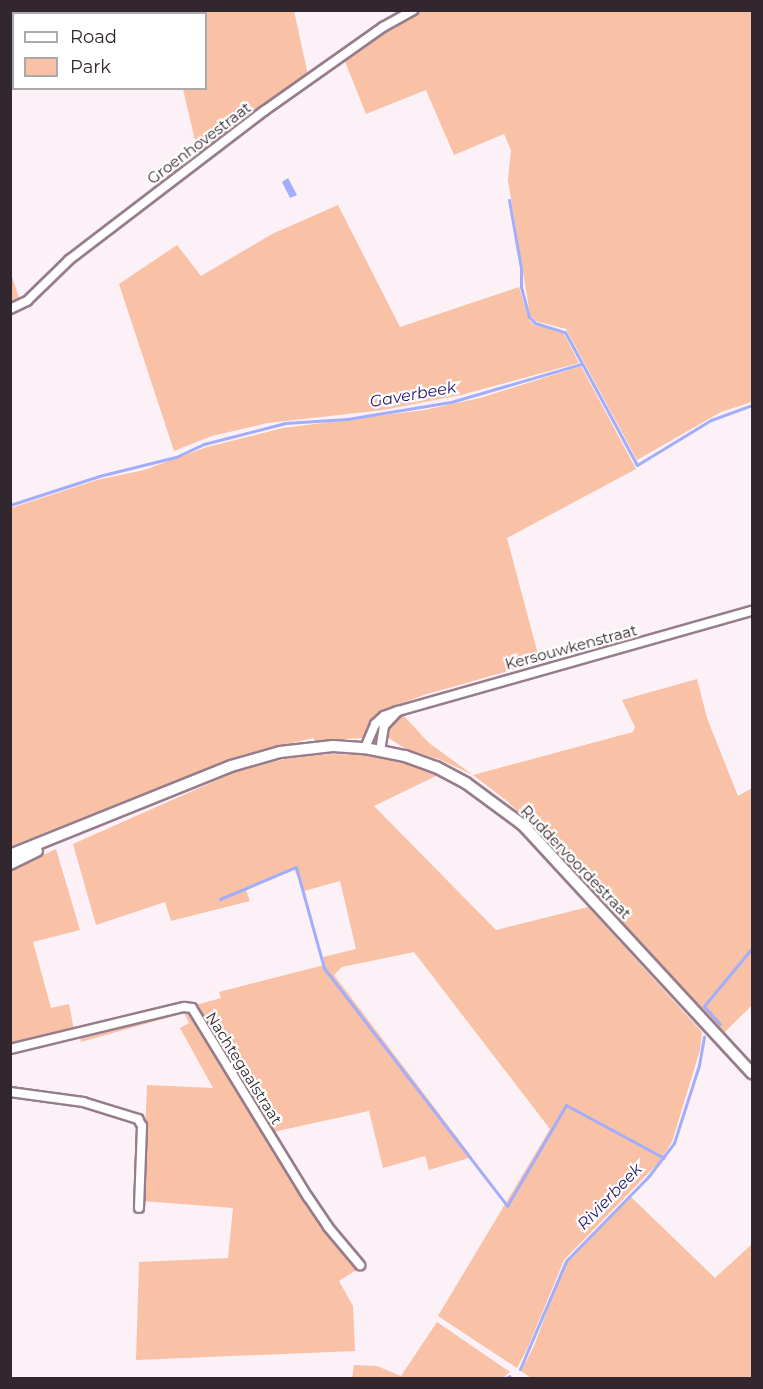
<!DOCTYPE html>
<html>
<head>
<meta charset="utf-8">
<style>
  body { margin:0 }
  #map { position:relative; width:763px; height:1389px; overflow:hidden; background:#fdf1f8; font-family:Montserrat,sans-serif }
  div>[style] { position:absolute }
  .green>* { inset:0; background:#f9c1a5 }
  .water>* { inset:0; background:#a2adfb }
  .stream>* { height:3px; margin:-1.5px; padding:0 1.5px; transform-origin:1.5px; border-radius:1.5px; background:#a2adfb }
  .roads { filter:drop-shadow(2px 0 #977d8c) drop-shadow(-2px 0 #977d8c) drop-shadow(0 2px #977d8c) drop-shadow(0 -2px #977d8c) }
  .minor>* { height:8px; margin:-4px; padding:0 4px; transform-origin:4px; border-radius:4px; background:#fff }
  .tertiary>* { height:10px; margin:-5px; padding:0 5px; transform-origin:5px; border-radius:5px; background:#fff }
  span { translate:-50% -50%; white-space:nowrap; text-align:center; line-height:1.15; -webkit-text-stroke:4.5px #fff; paint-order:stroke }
  .street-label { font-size:15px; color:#32272e }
  .water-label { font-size:16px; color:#20166f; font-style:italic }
  .frame { position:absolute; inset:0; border:12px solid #32272e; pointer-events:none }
  .legend { position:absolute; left:12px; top:12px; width:195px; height:78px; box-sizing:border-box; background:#fff; border:2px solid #ada9ab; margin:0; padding:8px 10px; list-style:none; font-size:18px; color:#32272e }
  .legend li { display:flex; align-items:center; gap:12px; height:30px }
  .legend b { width:30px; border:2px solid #ada9ab }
</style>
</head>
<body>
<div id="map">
  <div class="green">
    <i style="clip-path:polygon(166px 11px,294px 11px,308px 75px,258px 110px,199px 158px,183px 89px,206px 88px,206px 14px,166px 13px)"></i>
    <i style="clip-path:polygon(422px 11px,752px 11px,752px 402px,721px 412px,637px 460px,566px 329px,535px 321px,530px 315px,508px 180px,511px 150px,504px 134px,454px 155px,426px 90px,366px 114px,344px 59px)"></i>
    <i style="clip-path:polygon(338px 205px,400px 327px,519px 287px,529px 320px,534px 325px,563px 332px,579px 363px,461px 395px,383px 410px,268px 423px,212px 436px,174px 451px,119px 284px,177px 245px,201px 276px,272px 234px)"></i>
    <i style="clip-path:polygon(10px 270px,20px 301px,11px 304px,10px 304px)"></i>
    <i style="clip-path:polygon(581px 366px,636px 469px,507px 538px,540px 662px,424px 695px,384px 710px,362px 738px,315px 741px,313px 738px,239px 756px,11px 846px,11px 508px,97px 480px,144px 470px,207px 447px,283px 428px,424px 410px,480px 398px)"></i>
    <i style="clip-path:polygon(697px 679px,707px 718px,738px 796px,752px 788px,752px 1005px,724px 1033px,551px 843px,507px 801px,473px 775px,441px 760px,406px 749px,387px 737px,388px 724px,403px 715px,429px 743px,473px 775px,633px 732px,635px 727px,622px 700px)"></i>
    <i style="clip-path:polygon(330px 754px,368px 755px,408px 764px,438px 775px,374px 806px,496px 930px,588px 907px,702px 1032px,700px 1050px,672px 1142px,659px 1162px,564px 1260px,528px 1347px,517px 1368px,438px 1316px,550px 1129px,414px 952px,342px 967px,334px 975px,472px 1157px,429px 1170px,425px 1156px,383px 1168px,369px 1111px,273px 1132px,196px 1005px,221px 998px,219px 992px,324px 965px,323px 957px,356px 949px,340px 881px,304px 891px,294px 869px,245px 888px,250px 901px,171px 921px,165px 902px,96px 925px,73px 844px,242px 769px,289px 758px)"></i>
    <i style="clip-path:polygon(56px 849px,80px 930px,33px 942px,51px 1008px,69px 1004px,74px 1030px,11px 1046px,11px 870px)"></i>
    <i style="clip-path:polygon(187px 1006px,308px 1206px,344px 1255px,358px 1269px,339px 1281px,353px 1306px,355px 1351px,136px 1360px,139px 1262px,228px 1258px,233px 1208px,142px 1201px,147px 1085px,213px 1088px,180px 1028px,189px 1023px,184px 1013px,81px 1042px,79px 1034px)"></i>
    <i style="clip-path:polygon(631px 1197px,715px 1278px,752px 1244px,752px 1378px,531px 1378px,521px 1371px,534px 1346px,564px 1266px)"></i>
    <i style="clip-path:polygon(437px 1322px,510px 1372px,503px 1378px,352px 1378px,354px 1365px,377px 1366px,401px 1376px)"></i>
  </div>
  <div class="water">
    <i style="clip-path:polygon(288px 178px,297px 195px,290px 198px,282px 182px)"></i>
  </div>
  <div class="stream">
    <i style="left:509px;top:200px;width:69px;rotate:80deg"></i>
    <i style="left:521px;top:268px;width:19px;rotate:90deg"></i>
    <i style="left:521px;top:287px;width:31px;rotate:75deg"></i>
    <i style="left:529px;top:317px;width:8px;rotate:45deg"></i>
    <i style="left:535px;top:323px;width:31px;rotate:17deg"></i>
    <i style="left:565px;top:332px;width:151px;rotate:61.6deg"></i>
    <i style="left:637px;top:465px;width:87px;rotate:-31.3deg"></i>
    <i style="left:711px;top:420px;width:44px;rotate:-20.1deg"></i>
    <i style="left:10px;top:505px;width:94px;rotate:-18deg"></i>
    <i style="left:99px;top:476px;width:79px;rotate:-13.9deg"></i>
    <i style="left:176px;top:457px;width:31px;rotate:-25deg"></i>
    <i style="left:204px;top:444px;width:84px;rotate:-14.5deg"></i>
    <i style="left:285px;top:423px;width:62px;rotate:-3.7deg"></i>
    <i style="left:347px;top:419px;width:105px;rotate:-9.3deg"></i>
    <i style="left:451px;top:402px;width:135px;rotate:-16.3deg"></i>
    <i style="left:220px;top:899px;width:82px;rotate:-22.8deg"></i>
    <i style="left:296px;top:867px;width:105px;rotate:74.5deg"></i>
    <i style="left:324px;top:968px;width:300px;rotate:52.4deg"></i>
    <i style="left:507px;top:1206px;width:117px;rotate:-59.7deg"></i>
    <i style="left:566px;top:1105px;width:111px;rotate:28.4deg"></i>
    <i style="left:720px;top:1024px;width:24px;rotate:-132deg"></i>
    <i style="left:704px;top:1006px;width:75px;rotate:-50.4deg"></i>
    <i style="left:520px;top:1369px;width:117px;rotate:-66.9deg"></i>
    <i style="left:566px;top:1261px;width:117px;rotate:-45.7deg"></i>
    <i style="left:648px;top:1177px;width:43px;rotate:-52.6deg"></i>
    <i style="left:674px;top:1143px;width:82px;rotate:-72.2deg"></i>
    <i style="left:699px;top:1065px;width:29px;rotate:-80deg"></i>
    <i style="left:506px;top:1378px;width:4px;rotate:-27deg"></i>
  </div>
  <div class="roads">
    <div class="minor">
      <i style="left:10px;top:309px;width:19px;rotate:-25deg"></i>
      <i style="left:27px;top:301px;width:59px;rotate:-44.3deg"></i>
      <i style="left:69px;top:260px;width:245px;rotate:-37.4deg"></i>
      <i style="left:264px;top:111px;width:146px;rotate:-35.2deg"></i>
      <i style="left:383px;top:27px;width:35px;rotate:-29deg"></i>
      <i style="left:398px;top:711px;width:368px;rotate:-15.8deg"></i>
      <i style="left:365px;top:748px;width:26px;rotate:-67deg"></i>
      <i style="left:375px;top:724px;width:12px;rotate:-42deg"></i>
      <i style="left:384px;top:716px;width:15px;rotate:-20deg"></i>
      <i style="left:398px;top:711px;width:21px;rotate:133deg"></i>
      <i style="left:384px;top:726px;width:24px;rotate:99deg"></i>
      <i style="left:10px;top:1049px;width:179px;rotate:-13.6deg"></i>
      <i style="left:184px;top:1007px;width:8px;rotate:7deg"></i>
      <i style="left:192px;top:1008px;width:222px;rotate:58.5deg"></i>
      <i style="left:308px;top:1197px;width:36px;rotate:56deg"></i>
      <i style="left:328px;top:1227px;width:50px;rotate:49.9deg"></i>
      <i style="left:10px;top:1092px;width:74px;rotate:7.8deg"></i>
      <i style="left:83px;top:1102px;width:58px;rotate:17.2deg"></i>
      <i style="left:138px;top:1119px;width:8px;rotate:60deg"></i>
      <i style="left:142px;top:1126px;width:82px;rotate:92.1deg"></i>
    </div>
    <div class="tertiary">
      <i style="left:10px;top:855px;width:238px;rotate:-21.9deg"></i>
      <i style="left:231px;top:766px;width:51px;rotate:-15.9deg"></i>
      <i style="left:280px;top:752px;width:53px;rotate:-6.5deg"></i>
      <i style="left:333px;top:746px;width:32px;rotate:4deg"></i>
      <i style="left:365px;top:748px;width:41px;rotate:11.3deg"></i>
      <i style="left:405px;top:756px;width:33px;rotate:20deg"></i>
      <i style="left:436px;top:767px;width:34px;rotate:28deg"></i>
      <i style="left:466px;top:783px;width:71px;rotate:36.4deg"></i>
      <i style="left:523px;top:825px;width:338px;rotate:47.3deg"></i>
      <i style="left:10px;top:864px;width:30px;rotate:-26deg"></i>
    </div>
  </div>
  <div class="street-label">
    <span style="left:199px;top:143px;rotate:-37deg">Groenhovestraat</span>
    <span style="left:571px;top:647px;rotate:-15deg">Kersouwkenstraat</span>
    <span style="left:576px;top:862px;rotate:46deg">Ruddervoordestraat</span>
    <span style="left:244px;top:1068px;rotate:58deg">Nachtegaalstraat</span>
  </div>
  <div class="water-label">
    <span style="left:413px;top:395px;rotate:-10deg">Gaverbeek</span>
    <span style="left:610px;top:1197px;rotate:-46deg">Rivierbeek</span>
  </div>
  <div class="frame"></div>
  <ul class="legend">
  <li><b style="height:8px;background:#fff"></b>Road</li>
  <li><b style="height:16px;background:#f9c1a5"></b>Park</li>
  </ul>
</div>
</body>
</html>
